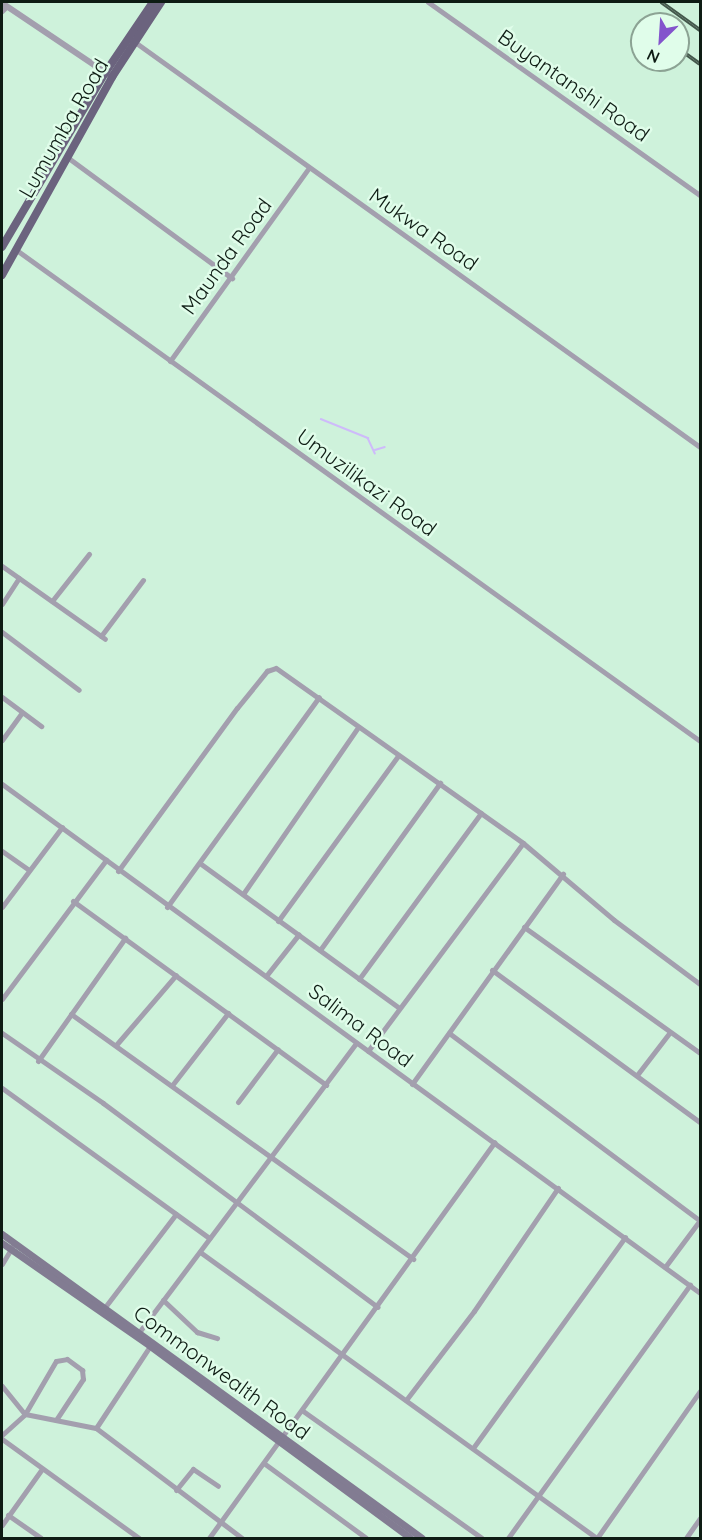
<!DOCTYPE html>
<html>
<head>
<meta charset="utf-8">
<style>
  body { margin:0 }
  #map { position:relative; width:702px; height:1540px; overflow:hidden; background:#cef2db; font-family:Quicksand,sans-serif }
  div>[style] { position:absolute }
  .stream>* { height:1.5px; margin:-0.75px; padding:0 0.75px; transform-origin:0.75px; border-radius:0.75px; background:#cebbfa }
  .minor>* { height:5px; margin:-2.5px; padding:0 2.5px; transform-origin:2.5px; border-radius:2.5px; background:#a39fae }
  .tertiary>* { height:6px; margin:-3px; padding:0 3px; transform-origin:3px; border-radius:3px; background:#a39fae }
  .secondary>* { height:7px; margin:-3.5px; padding:0 3.5px; transform-origin:3.5px; border-radius:3.5px; background:#827c92 }
  .primary>* { height:8px; margin:-4px; padding:0 4px; transform-origin:4px; border-radius:4px; background:#6b637e }
  .rail>* { height:4px; margin-top:-2px; transform-origin:0; background:repeating-linear-gradient(90deg,#e0fdea 0 4.5px,#44584c 0 9px); box-sizing:border-box; border-block:2px solid #44584c }
  span { translate:-50% -50%; white-space:nowrap; text-align:center; line-height:1.15; -webkit-text-stroke:5px #e0fdea; paint-order:stroke }
  .street-label { font-size:21px; color:#0e1c14 }
  .frame { position:absolute; inset:0; border:3px solid #0e1c14; pointer-events:none }
  .north { position:absolute; left:630px; top:12px; width:60px; height:60px; box-sizing:border-box; background:#e0fdea; border:2px solid #8ca394; border-radius:50%; rotate:205deg; font-size:16px; font-weight:700; line-height:24px; text-align:center; color:#0e1c14 }
  .north::after { content:''; display:block; margin:auto; width:21px; height:27px; background:#8354cc; clip-path:polygon(50% 0,100% 100%,50% 72%,0 100%) }
</style>
</head>
<body>
<div id="map">
  <div class="stream">
    <i style="left:321px;top:419px;width:51px;rotate:22deg"></i>
    <i style="left:368px;top:438px;width:17px;rotate:65deg"></i>
    <i style="left:375px;top:450px;width:10px;rotate:-17deg"></i>
  </div>
  <div class="minor">
    <i style="left:428px;top:2px;width:334px;rotate:35.4deg"></i>
    <i style="left:2px;top:11px;width:6px;rotate:-45deg"></i>
    <i style="left:132px;top:40px;width:699px;rotate:35.62deg"></i>
    <i style="left:67px;top:157px;width:205px;rotate:36.3deg"></i>
    <i style="left:15px;top:249px;width:843px;rotate:35.69deg"></i>
    <i style="left:170px;top:361px;width:236px;rotate:-54.3deg"></i>
    <i style="left:2px;top:566px;width:126px;rotate:35.3deg"></i>
    <i style="left:52px;top:601px;width:60px;rotate:-51.8deg"></i>
    <i style="left:2px;top:604px;width:31px;rotate:-57deg"></i>
    <i style="left:2px;top:632px;width:96px;rotate:37deg"></i>
    <i style="left:101px;top:636px;width:70px;rotate:-53.1deg"></i>
    <i style="left:2px;top:697px;width:49px;rotate:36.6deg"></i>
    <i style="left:2px;top:740px;width:34px;rotate:-54deg"></i>
    <i style="left:2px;top:784px;width:864px;rotate:36.1deg"></i>
    <i style="left:2px;top:851px;width:33px;rotate:35deg"></i>
    <i style="left:201px;top:864px;width:243px;rotate:36deg"></i>
    <i style="left:118px;top:871px;width:202px;rotate:-53.9deg"></i>
    <i style="left:237px;top:708px;width:48px;rotate:-51deg"></i>
    <i style="left:267px;top:671px;width:9px;rotate:-18deg"></i>
    <i style="left:276px;top:668px;width:303px;rotate:35.3deg"></i>
    <i style="left:523px;top:843px;width:119px;rotate:40.2deg"></i>
    <i style="left:614px;top:920px;width:107px;rotate:36.7deg"></i>
    <i style="left:243px;top:894px;width:203px;rotate:-55.4deg"></i>
    <i style="left:73px;top:901px;width:313px;rotate:36deg"></i>
    <i style="left:2px;top:907px;width:100px;rotate:-53.1deg"></i>
    <i style="left:167px;top:907px;width:259px;rotate:-54.1deg"></i>
    <i style="left:278px;top:921px;width:204px;rotate:-54deg"></i>
    <i style="left:524px;top:927px;width:216px;rotate:35.6deg"></i>
    <i style="left:320px;top:950px;width:206px;rotate:-54.3deg"></i>
    <i style="left:492px;top:970px;width:258px;rotate:36.2deg"></i>
    <i style="left:266px;top:976px;width:53px;rotate:-51.8deg"></i>
    <i style="left:359px;top:979px;width:206px;rotate:-53.7deg"></i>
    <i style="left:2px;top:999px;width:174px;rotate:-53.2deg"></i>
    <i style="left:71px;top:1014px;width:421px;rotate:35.6deg"></i>
    <i style="left:2px;top:1033px;width:123px;rotate:34.7deg"></i>
    <i style="left:103px;top:1103px;width:342px;rotate:36.6deg"></i>
    <i style="left:449px;top:1033px;width:314px;rotate:36.8deg"></i>
    <i style="left:116px;top:1045px;width:92px;rotate:-49.4deg"></i>
    <i style="left:368px;top:1051px;width:259px;rotate:-53.3deg"></i>
    <i style="left:38px;top:1061px;width:151px;rotate:-54.7deg"></i>
    <i style="left:637px;top:1075px;width:54px;rotate:-52.5deg"></i>
    <i style="left:173px;top:1084px;width:90px;rotate:-52.2deg"></i>
    <i style="left:412px;top:1084px;width:259px;rotate:-54.3deg"></i>
    <i style="left:2px;top:1088px;width:256px;rotate:35.9deg"></i>
    <i style="left:238px;top:1102px;width:66px;rotate:-53deg"></i>
    <i style="left:200px;top:1252px;width:489px;rotate:35.8deg"></i>
    <i style="left:2px;top:1264px;width:23px;rotate:-59deg"></i>
    <i style="left:665px;top:1267px;width:59px;rotate:-53.3deg"></i>
    <i style="left:163px;top:1300px;width:47px;rotate:43.3deg"></i>
    <i style="left:197px;top:1332px;width:21px;rotate:17deg"></i>
    <i style="left:102px;top:1311px;width:122px;rotate:-52.7deg"></i>
    <i style="left:137px;top:1335px;width:365px;rotate:-53.1deg"></i>
    <i style="left:2px;top:1386px;width:36px;rotate:51deg"></i>
    <i style="left:25px;top:1414px;width:61px;rotate:-59.7deg"></i>
    <i style="left:56px;top:1361px;width:11px;rotate:-10deg"></i>
    <i style="left:67px;top:1359px;width:19px;rotate:36deg"></i>
    <i style="left:82px;top:1370px;width:9px;rotate:84deg"></i>
    <i style="left:83px;top:1379px;width:49px;rotate:123.4deg"></i>
    <i style="left:406px;top:1400px;width:112px;rotate:-52.6deg"></i>
    <i style="left:474px;top:1311px;width:149px;rotate:-55.7deg"></i>
    <i style="left:303px;top:1411px;width:219px;rotate:35.4deg"></i>
    <i style="left:96px;top:1428px;width:98px;rotate:-56.6deg"></i>
    <i style="left:2px;top:1435px;width:31px;rotate:-42deg"></i>
    <i style="left:25px;top:1414px;width:72px;rotate:11.2deg"></i>
    <i style="left:96px;top:1428px;width:183px;rotate:37deg"></i>
    <i style="left:2px;top:1439px;width:169px;rotate:35.9deg"></i>
    <i style="left:473px;top:1448px;width:260px;rotate:-54.2deg"></i>
    <i style="left:265px;top:1464px;width:125px;rotate:36.2deg"></i>
    <i style="left:176px;top:1490px;width:27px;rotate:-51deg"></i>
    <i style="left:193px;top:1469px;width:30px;rotate:34deg"></i>
    <i style="left:8px;top:1515px;width:40px;rotate:34.9deg"></i>
    <i style="left:2px;top:1525px;width:69px;rotate:-54.5deg"></i>
    <i style="left:209px;top:1538px;width:488px;rotate:-54.2deg"></i>
    <i style="left:508px;top:1538px;width:312px;rotate:-54.3deg"></i>
    <i style="left:597px;top:1538px;width:179px;rotate:-55deg"></i>
    <i style="left:686px;top:1538px;width:24px;rotate:-55deg"></i>
  </div>
  <div class="tertiary">
    <i style="left:2px;top:3px;width:133px;rotate:33.9deg"></i>
  </div>
  <div class="secondary">
    <i style="left:2px;top:1234px;width:518px;rotate:35.9deg"></i>
    <i style="left:2px;top:1243px;width:180px;rotate:34.8deg"></i>
    <i style="left:150px;top:1346px;width:323px;rotate:36.4deg"></i>
  </div>
  <div class="primary">
    <i style="left:2px;top:247px;width:202px;rotate:-59.4deg"></i>
    <i style="left:105px;top:73px;width:86px;rotate:-55.9deg"></i>
    <i style="left:2px;top:275px;width:227px;rotate:-60.9deg"></i>
    <i style="left:112px;top:77px;width:90px;rotate:-56.8deg"></i>
  </div>
  <div class="rail">
    <i style="left:661px;top:2px;width:48px;rotate:35.7deg"></i>
    <i style="left:686px;top:54px;width:17px;rotate:36deg"></i>
  </div>
  <div class="street-label">
    <span style="left:574px;top:85px;rotate:35deg">Buyantanshi Road</span>
    <span style="left:63px;top:128px;rotate:-60deg">Lumumba Road</span>
    <span style="left:424px;top:229px;rotate:35deg">Mukwa Road</span>
    <span style="left:226px;top:256px;rotate:-54deg">Maunda Road</span>
    <span style="left:367px;top:482px;rotate:36deg">Umuzilikazi Road</span>
    <span style="left:361px;top:1025px;rotate:37deg">Salima Road</span>
    <span style="left:222px;top:1372px;rotate:36deg">Commonwealth Road</span>
  </div>
  <div class="frame"></div>
  <div class="north">N</div>
</div>
</body>
</html>
